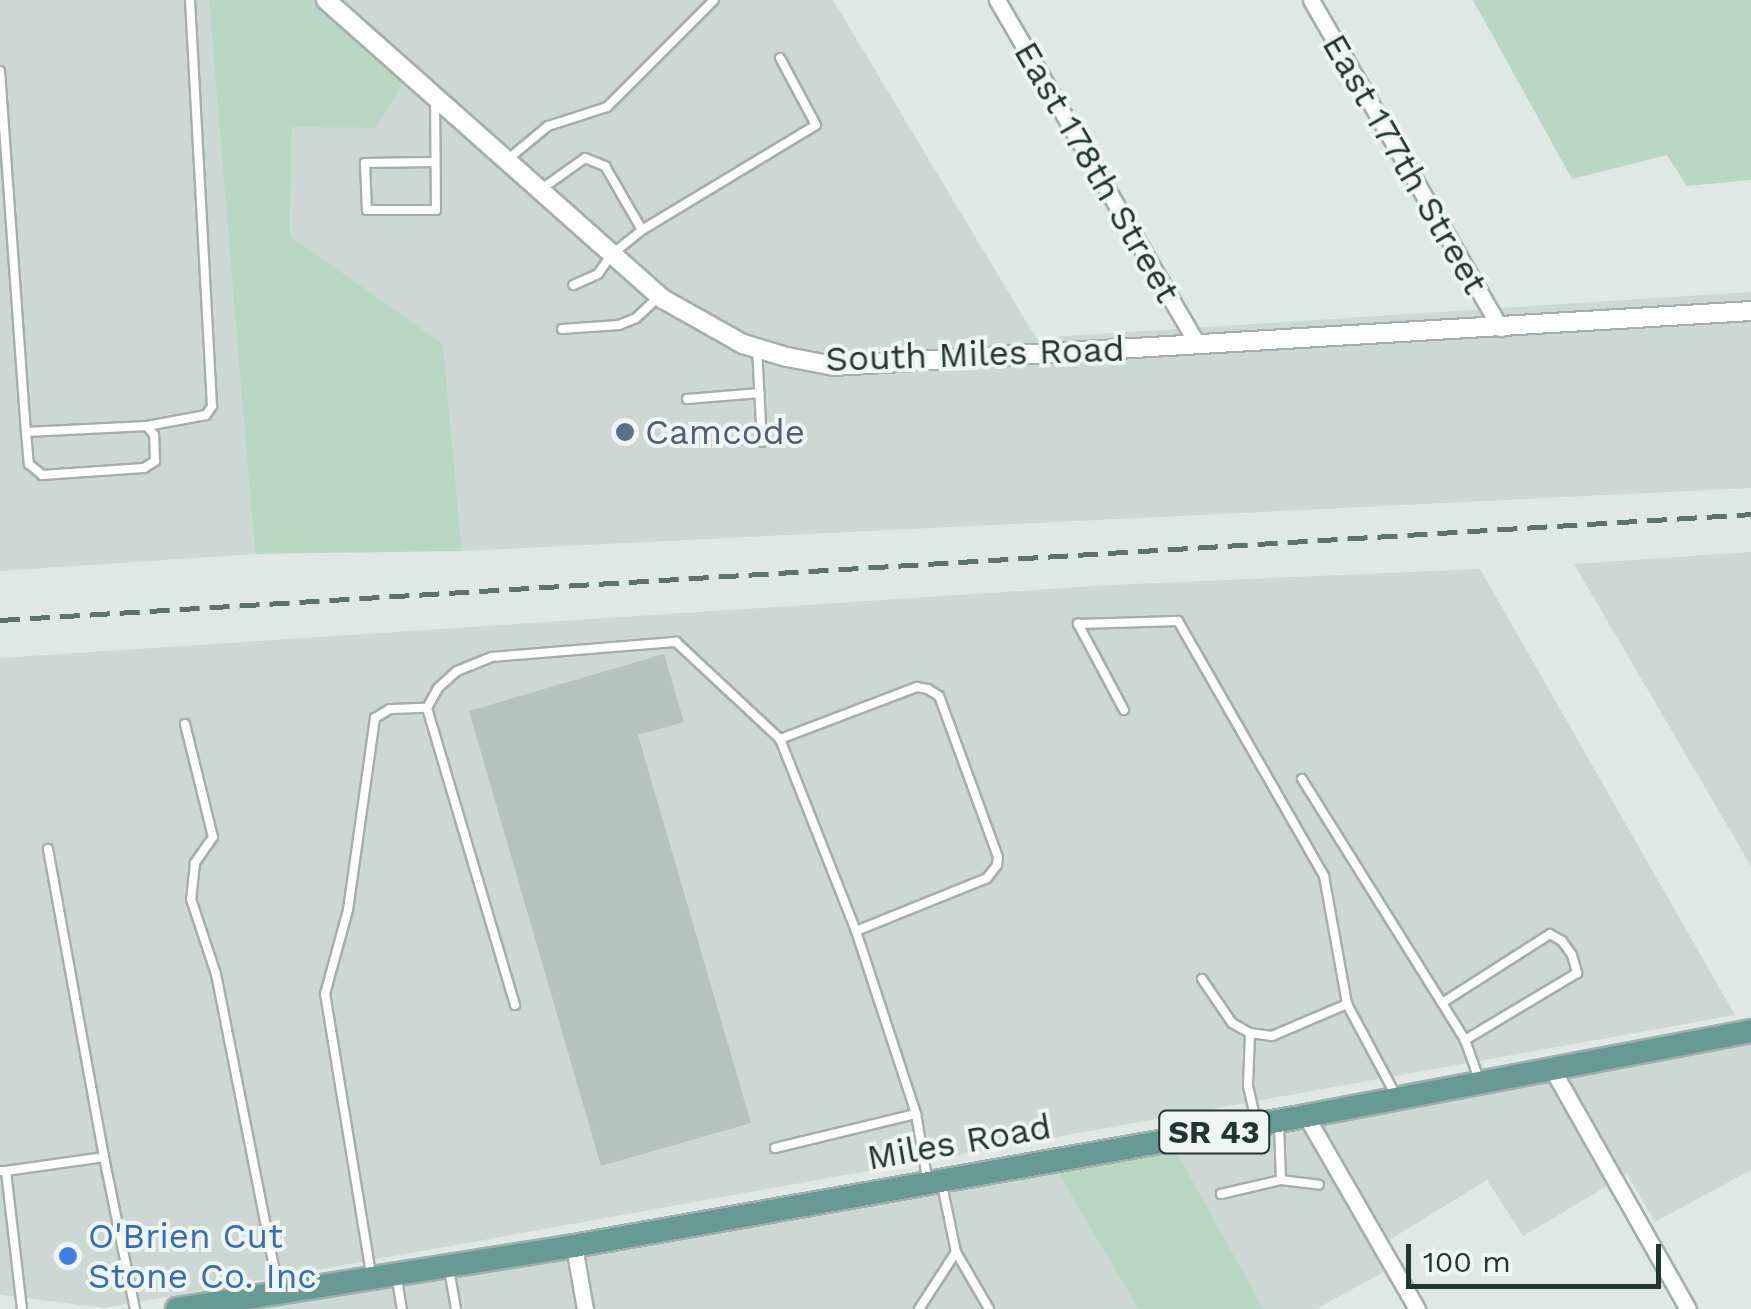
<!DOCTYPE html>
<html>
<head>
<meta charset="utf-8">
<style>
  body { margin:0 }
  #map { position:relative; width:1751px; height:1309px; overflow:hidden; background:#dfe8e5; font-family:"Work Sans",sans-serif }
  div>[style] { position:absolute }
  .built>* { inset:0; background:#cdd8d4 }
  .green>* { inset:0; background:#b9d8c4 }
  .building>* { inset:0; background:#b4c3be }
  .roads { filter:drop-shadow(2px 0 #a2afac) drop-shadow(-2px 0 #a2afac) drop-shadow(0 2px #a2afac) drop-shadow(0 -2px #a2afac) }
  .service>* { height:8px; margin:-4px; padding:0 4px; transform-origin:4px; border-radius:4px; background:#fff }
  .minor>* { height:15px; margin:-7.5px; padding:0 7.5px; transform-origin:7.5px; border-radius:7.5px; background:#fff }
  .tertiary>* { height:18px; margin:-9px; padding:0 9px; transform-origin:9px; border-radius:9px; background:#fff }
  .primary>* { height:22px; margin:-11px; padding:0 11px; transform-origin:11px; border-radius:11px; background:#679a92 }
  .rail>* { height:5px; margin-top:-2.5px; transform-origin:0; background:repeating-linear-gradient(90deg,#5c726e 0 20px,transparent 0 30px) }
  .dots>* { width:28px; height:28px; translate:-50% -50%; box-sizing:border-box; border:5px solid #eef5f3; border-radius:50% }
  span { translate:-50% -50%; white-space:nowrap; text-align:center; line-height:1.15; -webkit-text-stroke:8px #eef5f3; paint-order:stroke }
  .shield-label span { padding:2px 8px; background:#eef5f3; border:2px solid; border-radius:8px; -webkit-text-stroke-width:0 }
  .shield-label { font-size:32px; color:#213633; font-weight:700 }
  .street-label { font-size:35px; color:#213633 }
  .service-label { font-size:35px; color:#4e5e75 }
  .left { translate:0 -50%; text-align:left }
  .shop-label { font-size:35px; color:#366cbe }
  .scale { position:absolute; left:1406px; top:1244px; width:255px; height:45px; box-sizing:border-box; border:5px solid #213633; border-top:0; padding-left:12px; font-size:30px; line-height:35px; white-space:nowrap; color:#213633; -webkit-text-stroke:8px #eef5f3; paint-order:stroke }
</style>
</head>
<body>
<div id="map">
  <div class="built">
    <i style="clip-path:polygon(0 0,212px 0,255px 554px,0 571px)"></i>
    <i style="clip-path:polygon(344px 0,833px 0,1036px 338px,1751px 292px,1751px 488px,462px 551px,443px 345px,290px 236px,292px 126px,376px 128px,398px 88px,417px 66px)"></i>
    <i style="clip-path:polygon(1751px 552px,1751px 866px,1574px 564px)"></i>
    <i style="clip-path:polygon(1480px 569px,1735px 1015px,105px 1308px,0 1295px,0 658px,1111px 585px)"></i>
    <i style="clip-path:polygon(1751px 1031px,1751px 1170px,1655px 1222px,1627px 1174px,1523px 1236px,1487px 1180px,1381px 1245px,1393px 1267px,1316px 1309px,1264px 1309px,1170px 1140px)"></i>
    <i style="clip-path:polygon(1051px 1161px,1138px 1309px,177px 1309px)"></i>
  </div>
  <div class="green">
    <i style="clip-path:polygon(209px 0,326px 0,409px 73px,376px 128px,292px 127px,290px 236px,443px 344px,462px 551px,255px 554px)"></i>
    <i style="clip-path:polygon(1473px 0,1751px 0,1751px 180px,1687px 186px,1667px 155px,1572px 179px)"></i>
    <i style="clip-path:polygon(1170px 1140px,1264px 1309px,1138px 1309px,1051px 1161px)"></i>
  </div>
  <div class="building">
    <i style="clip-path:polygon(664px 654px,684px 722px,638px 735px,751px 1123px,601px 1166px,469px 711px)"></i>
  </div>
  <div class="roads">
    <div class="service">
      <i style="left:0;top:71px;width:362px;rotate:85.9deg"></i>
      <i style="left:26px;top:432px;width:32px;rotate:85deg"></i>
      <i style="left:29px;top:464px;width:17px;rotate:40deg"></i>
      <i style="left:42px;top:475px;width:102px;rotate:-3.9deg"></i>
      <i style="left:144px;top:468px;width:13px;rotate:-32deg"></i>
      <i style="left:155px;top:461px;width:26px;rotate:-92deg"></i>
      <i style="left:154px;top:435px;width:11px;rotate:-128deg"></i>
      <i style="left:147px;top:426px;width:121px;rotate:177.2deg"></i>
      <i style="left:507px;top:160px;width:53px;rotate:-39.7deg"></i>
      <i style="left:548px;top:126px;width:62px;rotate:-17.9deg"></i>
      <i style="left:607px;top:107px;width:151px;rotate:-45deg"></i>
      <i style="left:434px;top:162px;width:69px;rotate:179.2deg"></i>
      <i style="left:365px;top:163px;width:47px;rotate:87.6deg"></i>
      <i style="left:367px;top:210px;width:69px"></i>
      <i style="left:436px;top:210px;width:109px;rotate:-90.5deg"></i>
      <i style="left:540px;top:190px;width:55px;rotate:-35.4deg"></i>
      <i style="left:585px;top:158px;width:22px;rotate:22deg"></i>
      <i style="left:605px;top:166px;width:74px;rotate:60deg"></i>
      <i style="left:642px;top:230px;width:38px;rotate:141deg"></i>
      <i style="left:612px;top:254px;width:24px;rotate:125deg"></i>
      <i style="left:598px;top:274px;width:27px;rotate:156deg"></i>
      <i style="left:642px;top:230px;width:203px;rotate:-31.1deg"></i>
      <i style="left:816px;top:125px;width:76px;rotate:-118.2deg"></i>
      <i style="left:562px;top:329px;width:57px;rotate:-4deg"></i>
      <i style="left:619px;top:325px;width:18px;rotate:-22deg"></i>
      <i style="left:636px;top:318px;width:33px;rotate:-43deg"></i>
      <i style="left:757px;top:348px;width:94px;rotate:87deg"></i>
      <i style="left:687px;top:399px;width:73px;rotate:-4.7deg"></i>
      <i style="left:147px;top:426px;width:60px;rotate:-10.6deg"></i>
      <i style="left:206px;top:415px;width:11px;rotate:-56deg"></i>
      <i style="left:212px;top:406px;width:407px;rotate:-93.1deg"></i>
      <i style="left:1124px;top:710px;width:98px;rotate:-118.1deg"></i>
      <i style="left:1078px;top:624px;width:100px;rotate:-1.7deg"></i>
      <i style="left:1178px;top:621px;width:294px;rotate:60.2deg"></i>
      <i style="left:1324px;top:876px;width:130px;rotate:79.8deg"></i>
      <i style="left:1347px;top:1004px;width:102px;rotate:61.9deg"></i>
      <i style="left:185px;top:724px;width:116px;rotate:76.1deg"></i>
      <i style="left:213px;top:837px;width:32px;rotate:125deg"></i>
      <i style="left:195px;top:863px;width:36px;rotate:96deg"></i>
      <i style="left:191px;top:899px;width:79px;rotate:71.6deg"></i>
      <i style="left:216px;top:974px;width:320px;rotate:78.8deg"></i>
      <i style="left:1302px;top:779px;width:308px;rotate:58deg"></i>
      <i style="left:1465px;top:1040px;width:45px;rotate:70.3deg"></i>
      <i style="left:48px;top:849px;width:313px;rotate:79.7deg"></i>
      <i style="left:856px;top:931px;width:141px;rotate:-22deg"></i>
      <i style="left:987px;top:878px;width:16px;rotate:-52deg"></i>
      <i style="left:997px;top:865px;width:8px;rotate:-83deg"></i>
      <i style="left:998px;top:857px;width:171px;rotate:-110.1deg"></i>
      <i style="left:939px;top:696px;width:13px;rotate:-148deg"></i>
      <i style="left:928px;top:689px;width:11px;rotate:-170deg"></i>
      <i style="left:917px;top:687px;width:147px;rotate:159.2deg"></i>
      <i style="left:780px;top:739px;width:206px;rotate:68.4deg"></i>
      <i style="left:856px;top:931px;width:193px;rotate:71.8deg"></i>
      <i style="left:1202px;top:979px;width:53px;rotate:55.7deg"></i>
      <i style="left:1232px;top:1023px;width:21px;rotate:29deg"></i>
      <i style="left:1250px;top:1033px;width:22px;rotate:8deg"></i>
      <i style="left:1272px;top:1036px;width:82px;rotate:-23.1deg"></i>
      <i style="left:1442px;top:1003px;width:128px;rotate:-32.6deg"></i>
      <i style="left:1550px;top:934px;width:14px;rotate:30deg"></i>
      <i style="left:1562px;top:941px;width:17px;rotate:54deg"></i>
      <i style="left:1572px;top:955px;width:19px;rotate:74deg"></i>
      <i style="left:1577px;top:973px;width:131px;rotate:149.1deg"></i>
      <i style="left:515px;top:1005px;width:310px;rotate:-106.5deg"></i>
      <i style="left:427px;top:708px;width:23px;rotate:-61deg"></i>
      <i style="left:438px;top:688px;width:25px;rotate:-42deg"></i>
      <i style="left:457px;top:671px;width:38px;rotate:-22deg"></i>
      <i style="left:492px;top:657px;width:185px;rotate:-4.7deg"></i>
      <i style="left:676px;top:642px;width:142px;rotate:43deg"></i>
      <i style="left:1250px;top:1033px;width:53px;rotate:92.2deg"></i>
      <i style="left:1248px;top:1086px;width:37px;rotate:77deg"></i>
      <i style="left:1279px;top:1125px;width:55px;rotate:87.9deg"></i>
      <i style="left:1281px;top:1180px;width:38px;rotate:7deg"></i>
      <i style="left:775px;top:1148px;width:145px;rotate:-13.6deg"></i>
      <i style="left:916px;top:1114px;width:65px;rotate:80.2deg"></i>
      <i style="left:0;top:1171px;width:6px"></i>
      <i style="left:6px;top:1171px;width:139px;rotate:83.4deg"></i>
      <i style="left:6px;top:1171px;width:99px;rotate:-8.1deg"></i>
      <i style="left:104px;top:1157px;width:155px;rotate:78.5deg"></i>
      <i style="left:942px;top:1185px;width:68px;rotate:78.2deg"></i>
      <i style="left:956px;top:1252px;width:66px;rotate:59.9deg"></i>
      <i style="left:1221px;top:1194px;width:62px;rotate:-13.1deg"></i>
      <i style="left:449px;top:1269px;width:41px;rotate:80.1deg"></i>
      <i style="left:371px;top:1274px;width:284px;rotate:-99.3deg"></i>
      <i style="left:325px;top:994px;width:87px;rotate:-74.7deg"></i>
      <i style="left:348px;top:910px;width:194px;rotate:-82deg"></i>
      <i style="left:375px;top:718px;width:17px;rotate:-31deg"></i>
      <i style="left:390px;top:709px;width:37px;rotate:-2deg"></i>
      <i style="left:397px;top:1279px;width:30px;rotate:81deg"></i>
      <i style="left:919px;top:1309px;width:68px;rotate:-57deg"></i>
    </div>
    <div class="minor">
      <i style="left:997px;top:0;width:398px;rotate:59.8deg"></i>
      <i style="left:1311px;top:0;width:379px;rotate:60deg"></i>
      <i style="left:1551px;top:1067px;width:278px;rotate:60.5deg"></i>
      <i style="left:1306px;top:1116px;width:223px;rotate:60.1deg"></i>
      <i style="left:574px;top:1246px;width:64px;rotate:80.1deg"></i>
    </div>
    <div class="tertiary">
      <i style="left:326px;top:0;width:451px;rotate:41.6deg"></i>
      <i style="left:663px;top:299px;width:92px;rotate:29.4deg"></i>
      <i style="left:743px;top:344px;width:46px;rotate:16.5deg"></i>
      <i style="left:787px;top:357px;width:48px;rotate:10.8deg"></i>
      <i style="left:834px;top:366px;width:919px;rotate:-3.43deg"></i>
    </div>
    <div class="primary">
      <i style="left:177px;top:1309px;width:402px;rotate:-9deg"></i>
      <i style="left:574px;top:1246px;width:743px;rotate:-10.07deg"></i>
      <i style="left:1306px;top:1116px;width:453px;rotate:-10.8deg"></i>
    </div>
  </div>
  <div class="rail">
    <i style="left:0;top:620px;width:1754px;rotate:-3.46deg"></i>
  </div>
  <div class="dots">
    <i style="left:625px;top:432px;background:#5c6f8a"></i>
    <i style="left:68px;top:1256px;background:#3f7fe0"></i>
  </div>
  <div class="shield-label">
    <span style="left:1214px;top:1132px">SR 43</span>
  </div>
  <div class="street-label">
    <span style="left:1405px;top:164px;rotate:60deg">East 177th Street</span>
    <span style="left:1097px;top:172px;rotate:60deg">East 178th Street</span>
    <span style="left:975px;top:354px;rotate:-2deg">South Miles Road</span>
    <span style="left:959px;top:1142px;rotate:-10deg">Miles Road</span>
  </div>
  <div class="service-label">
    <span class="left" style="left:645px;top:432px">Camcode</span>
  </div>
  <div class="shop-label">
    <span class="left" style="left:88px;top:1256px">O'Brien Cut<br>Stone Co. Inc</span>
  </div>
  <div class="scale">100 m</div>
</div>
</body>
</html>
